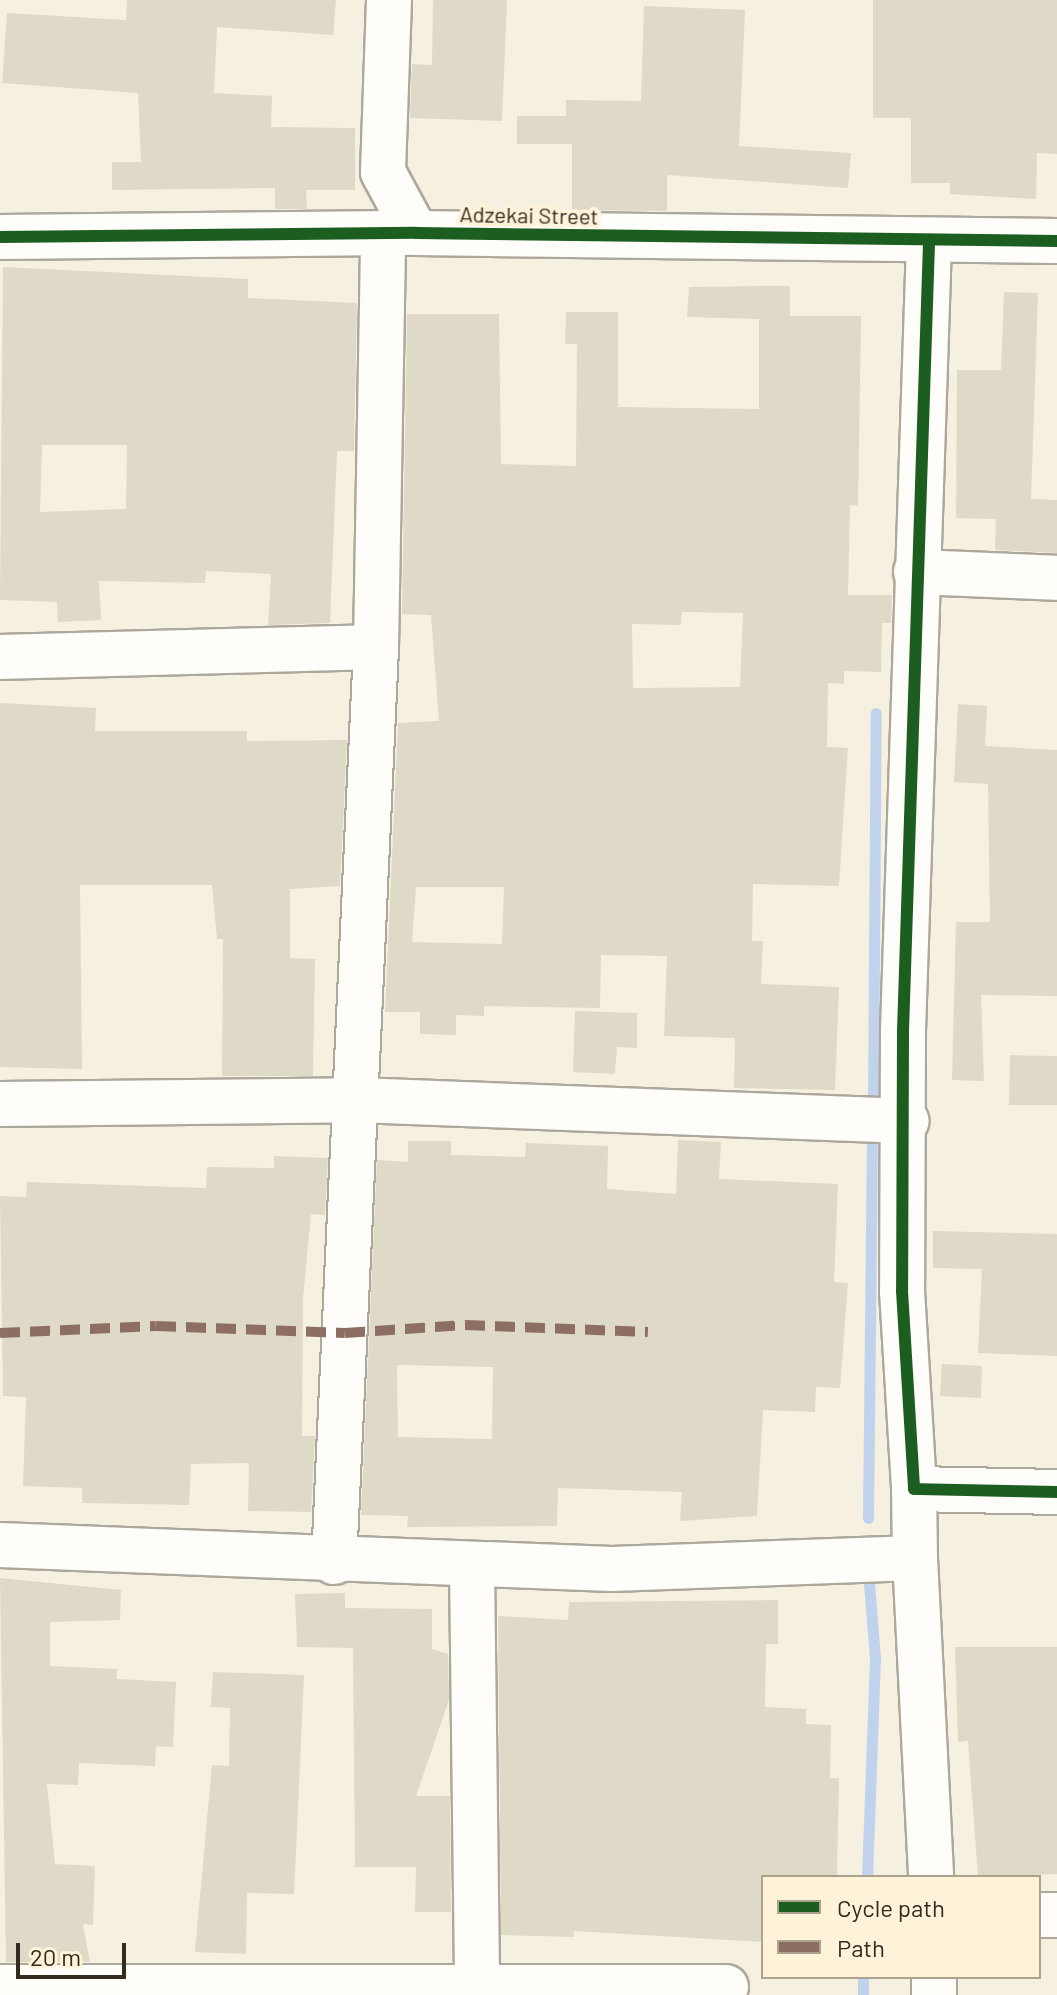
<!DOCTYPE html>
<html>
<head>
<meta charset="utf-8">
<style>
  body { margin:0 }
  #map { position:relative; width:1057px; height:1995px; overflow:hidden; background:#f6f0e1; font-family:Barlow,sans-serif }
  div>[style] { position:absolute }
  .stream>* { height:11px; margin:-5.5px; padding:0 5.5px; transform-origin:5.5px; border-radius:5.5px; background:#c1d3ec }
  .building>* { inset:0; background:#dfd9c8 }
  .roads { filter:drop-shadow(2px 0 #ada89c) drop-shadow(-2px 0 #ada89c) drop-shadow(0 2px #ada89c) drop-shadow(0 -2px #ada89c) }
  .minor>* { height:44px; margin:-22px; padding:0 22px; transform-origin:22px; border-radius:22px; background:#fefdfa }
  .quiet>* { height:10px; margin-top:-5px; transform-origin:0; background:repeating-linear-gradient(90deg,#8d6e63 0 20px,transparent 0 30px) }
  .cycleway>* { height:12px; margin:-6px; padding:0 6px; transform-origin:6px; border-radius:6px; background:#1b5e20 }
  span { translate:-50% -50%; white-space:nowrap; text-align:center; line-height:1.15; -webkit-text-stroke:8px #fef3d9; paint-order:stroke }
  .street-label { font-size:22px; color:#312c1f }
  .legend { position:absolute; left:761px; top:1875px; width:280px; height:104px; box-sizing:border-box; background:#fef3d9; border:2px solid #aca38f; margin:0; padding:10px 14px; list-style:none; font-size:24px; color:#312c1f }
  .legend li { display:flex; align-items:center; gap:16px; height:40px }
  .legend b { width:40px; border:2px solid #aca38f }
  .scale { position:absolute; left:16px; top:1943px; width:110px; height:36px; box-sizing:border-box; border:4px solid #312c1f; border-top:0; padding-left:10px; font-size:24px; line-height:28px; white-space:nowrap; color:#312c1f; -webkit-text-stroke:6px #fef3d9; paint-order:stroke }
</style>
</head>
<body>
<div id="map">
  <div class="stream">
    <i style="left:873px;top:1103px;width:390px;rotate:-89.6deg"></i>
    <i style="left:868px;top:1518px;width:375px;rotate:-89.4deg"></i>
    <i style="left:867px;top:1877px;width:219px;rotate:-87.9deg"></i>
    <i style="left:875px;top:1658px;width:87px;rotate:-94.6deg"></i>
    <i style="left:863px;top:1995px;width:18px;rotate:-90deg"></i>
  </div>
  <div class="building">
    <i style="clip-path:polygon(127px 0,336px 0,333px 35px,217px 27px,214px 93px,272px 96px,271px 127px,355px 128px,355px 190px,306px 190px,307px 209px,275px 209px,275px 188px,112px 190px,112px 162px,141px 162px,138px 93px,2px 83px,7px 13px,126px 20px)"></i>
    <i style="clip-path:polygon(433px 0,507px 0,502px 121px,410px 118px,412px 64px,432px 65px)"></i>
    <i style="clip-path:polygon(873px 0,1057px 0,1057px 154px,1037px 153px,1036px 199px,950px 194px,950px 183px,911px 183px,911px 118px,873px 118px)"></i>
    <i style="clip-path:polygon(644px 6px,745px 10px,739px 146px,851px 153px,848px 188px,667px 175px,667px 211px,572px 210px,572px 144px,517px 144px,517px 116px,566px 116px,566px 100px,641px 101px)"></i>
    <i style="clip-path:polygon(evenodd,3px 267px,248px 279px,248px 298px,357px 303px,354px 451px,337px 451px,330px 623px,268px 625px,271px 574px,206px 571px,205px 583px,99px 581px,101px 620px,58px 622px,57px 602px,0 600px,3px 267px,42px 445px,127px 445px,126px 509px,40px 512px,42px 445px)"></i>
    <i style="clip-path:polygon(evenodd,759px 286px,790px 286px,790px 316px,861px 316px,858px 506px,850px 505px,848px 595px,892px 595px,891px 623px,882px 623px,881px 672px,844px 671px,844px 684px,828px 683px,827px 747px,848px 748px,839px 886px,753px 884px,752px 941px,763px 941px,761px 984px,839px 987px,835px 1090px,734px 1088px,735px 1038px,664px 1036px,667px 956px,601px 955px,600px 1008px,484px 1006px,484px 1016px,456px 1015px,456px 1035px,420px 1034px,420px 1012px,385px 1012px,398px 723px,439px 721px,431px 615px,402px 614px,407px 314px,499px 314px,501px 464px,576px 466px,577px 344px,565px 344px,566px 312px,618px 312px,618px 407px,759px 409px,759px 319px,687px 317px,689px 287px,759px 286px,682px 612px,743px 613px,740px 687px,633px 688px,632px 624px,681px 625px,682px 612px,759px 286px,416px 887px,504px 887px,502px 944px,412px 942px,416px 887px)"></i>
    <i style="clip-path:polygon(1004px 292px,1038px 293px,1031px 499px,1057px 500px,1057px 553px,995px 550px,996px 519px,956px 518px,957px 370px,1001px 370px)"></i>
    <i style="clip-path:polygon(0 703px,96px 708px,95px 731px,247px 731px,247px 741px,347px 740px,340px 886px,290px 889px,290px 958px,315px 959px,313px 1076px,222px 1076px,223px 939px,217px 939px,212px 885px,80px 885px,82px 1069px,0 1067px)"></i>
    <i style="clip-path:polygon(958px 704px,987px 706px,985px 746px,1057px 750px,1057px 996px,981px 995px,984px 1081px,952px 1080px,956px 922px,990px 922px,988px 784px,954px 782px)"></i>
    <i style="clip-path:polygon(575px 1011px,637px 1013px,637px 1048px,617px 1047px,615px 1074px,573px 1072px)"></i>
    <i style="clip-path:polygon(1010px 1055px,1057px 1056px,1057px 1105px,1009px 1105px)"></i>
    <i style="clip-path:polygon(evenodd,678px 1140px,721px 1142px,719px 1179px,838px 1184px,834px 1282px,848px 1283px,840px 1388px,816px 1387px,815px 1412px,763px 1410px,757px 1516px,680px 1521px,682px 1492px,558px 1488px,557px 1526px,407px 1527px,408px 1516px,361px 1515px,377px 1160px,408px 1162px,408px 1141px,451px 1141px,451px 1155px,525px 1157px,526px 1143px,608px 1146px,607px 1189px,676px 1194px,678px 1140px,397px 1365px,493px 1367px,492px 1439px,398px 1437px,397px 1365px)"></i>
    <i style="clip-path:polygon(274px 1156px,328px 1158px,325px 1215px,311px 1214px,303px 1298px,302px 1436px,315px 1436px,311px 1512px,248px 1511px,249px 1463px,191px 1464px,189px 1505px,82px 1503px,82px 1488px,23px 1486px,26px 1397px,3px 1396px,0 1196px,26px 1197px,27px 1182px,206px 1188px,207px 1167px,274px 1168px)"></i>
    <i style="clip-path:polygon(933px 1231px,1057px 1234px,1057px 1356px,978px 1353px,982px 1269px,933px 1268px)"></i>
    <i style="clip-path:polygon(942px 1364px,982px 1366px,981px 1398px,940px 1396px)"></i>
    <i style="clip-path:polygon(0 1578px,121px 1590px,120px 1620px,50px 1622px,50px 1666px,117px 1669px,117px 1679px,176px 1682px,173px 1747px,156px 1746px,155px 1766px,79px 1763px,78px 1785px,47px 1784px,55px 1864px,95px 1866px,93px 1925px,83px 1924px,90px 1962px,6px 1962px)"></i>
    <i style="clip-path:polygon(345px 1593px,345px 1608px,432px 1609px,432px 1649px,448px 1654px,449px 1700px,416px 1796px,450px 1796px,451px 1912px,415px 1912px,416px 1867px,355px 1867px,353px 1648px,297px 1647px,295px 1594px)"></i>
    <i style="clip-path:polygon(778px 1600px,778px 1644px,766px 1644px,765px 1707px,806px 1709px,806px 1724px,831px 1725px,830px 1778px,839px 1778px,837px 1877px,763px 1877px,763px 1942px,574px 1931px,574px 1937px,501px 1935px,498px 1616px,568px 1620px,569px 1602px)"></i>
    <i style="clip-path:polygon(955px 1647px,1057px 1647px,1057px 1874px,978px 1877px,968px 1741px,958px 1742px)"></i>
    <i style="clip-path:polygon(213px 1672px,304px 1675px,294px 1894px,247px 1893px,246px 1954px,195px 1952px,212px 1765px,229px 1766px,230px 1708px,211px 1707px)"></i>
  </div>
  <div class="roads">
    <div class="minor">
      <i style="left:389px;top:0;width:172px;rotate:92deg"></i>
      <i style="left:383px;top:172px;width:69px;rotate:61.6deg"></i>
      <i style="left:0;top:237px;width:416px;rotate:-0.6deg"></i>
      <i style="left:416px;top:233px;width:641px;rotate:0.72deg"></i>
      <i style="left:929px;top:243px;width:789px;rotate:91.89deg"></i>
      <i style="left:903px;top:1032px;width:259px;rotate:90.2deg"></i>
      <i style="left:902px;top:1291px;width:198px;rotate:86.5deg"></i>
      <i style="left:914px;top:1489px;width:143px;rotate:1.2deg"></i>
      <i style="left:916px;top:572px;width:141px;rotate:2.4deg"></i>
      <i style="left:0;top:657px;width:376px;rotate:-1.5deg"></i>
      <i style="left:376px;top:647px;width:414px;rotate:-89deg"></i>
      <i style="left:0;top:1104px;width:357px;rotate:-0.6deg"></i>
      <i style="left:357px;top:1100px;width:550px;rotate:2.19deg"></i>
      <i style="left:0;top:1545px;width:612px;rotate:2.25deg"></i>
      <i style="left:612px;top:1569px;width:303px;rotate:-2.1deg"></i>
      <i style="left:915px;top:1558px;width:69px;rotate:-90.8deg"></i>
      <i style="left:915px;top:1558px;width:319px;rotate:87.1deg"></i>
      <i style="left:334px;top:1562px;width:916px;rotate:-87.37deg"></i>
      <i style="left:472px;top:1566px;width:417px;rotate:89.3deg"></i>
      <i style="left:1039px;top:1915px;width:18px"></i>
      <i style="left:934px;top:1977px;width:18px;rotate:90deg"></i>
      <i style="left:0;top:1987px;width:726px"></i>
    </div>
  </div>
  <div class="quiet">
    <i style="left:0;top:1333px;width:156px;rotate:-2.6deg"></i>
    <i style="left:156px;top:1326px;width:189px;rotate:2.1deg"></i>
    <i style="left:345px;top:1333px;width:120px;rotate:-3.8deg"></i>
    <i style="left:465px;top:1325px;width:183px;rotate:2.2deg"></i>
  </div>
  <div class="cycleway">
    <i style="left:0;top:237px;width:416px;rotate:-0.6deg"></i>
    <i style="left:416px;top:233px;width:641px;rotate:0.72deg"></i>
    <i style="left:929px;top:243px;width:789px;rotate:91.89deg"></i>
    <i style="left:903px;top:1032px;width:259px;rotate:90.2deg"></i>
    <i style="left:902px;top:1291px;width:198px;rotate:86.5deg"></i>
    <i style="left:914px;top:1489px;width:143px;rotate:1.2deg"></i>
  </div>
  <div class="street-label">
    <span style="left:529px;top:215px;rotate:1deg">Adzekai Street</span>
  </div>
  <ul class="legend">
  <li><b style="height:10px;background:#1b5e20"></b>Cycle path</li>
  <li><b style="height:10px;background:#8d6e63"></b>Path</li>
  </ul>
  <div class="scale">20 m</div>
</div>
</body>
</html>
